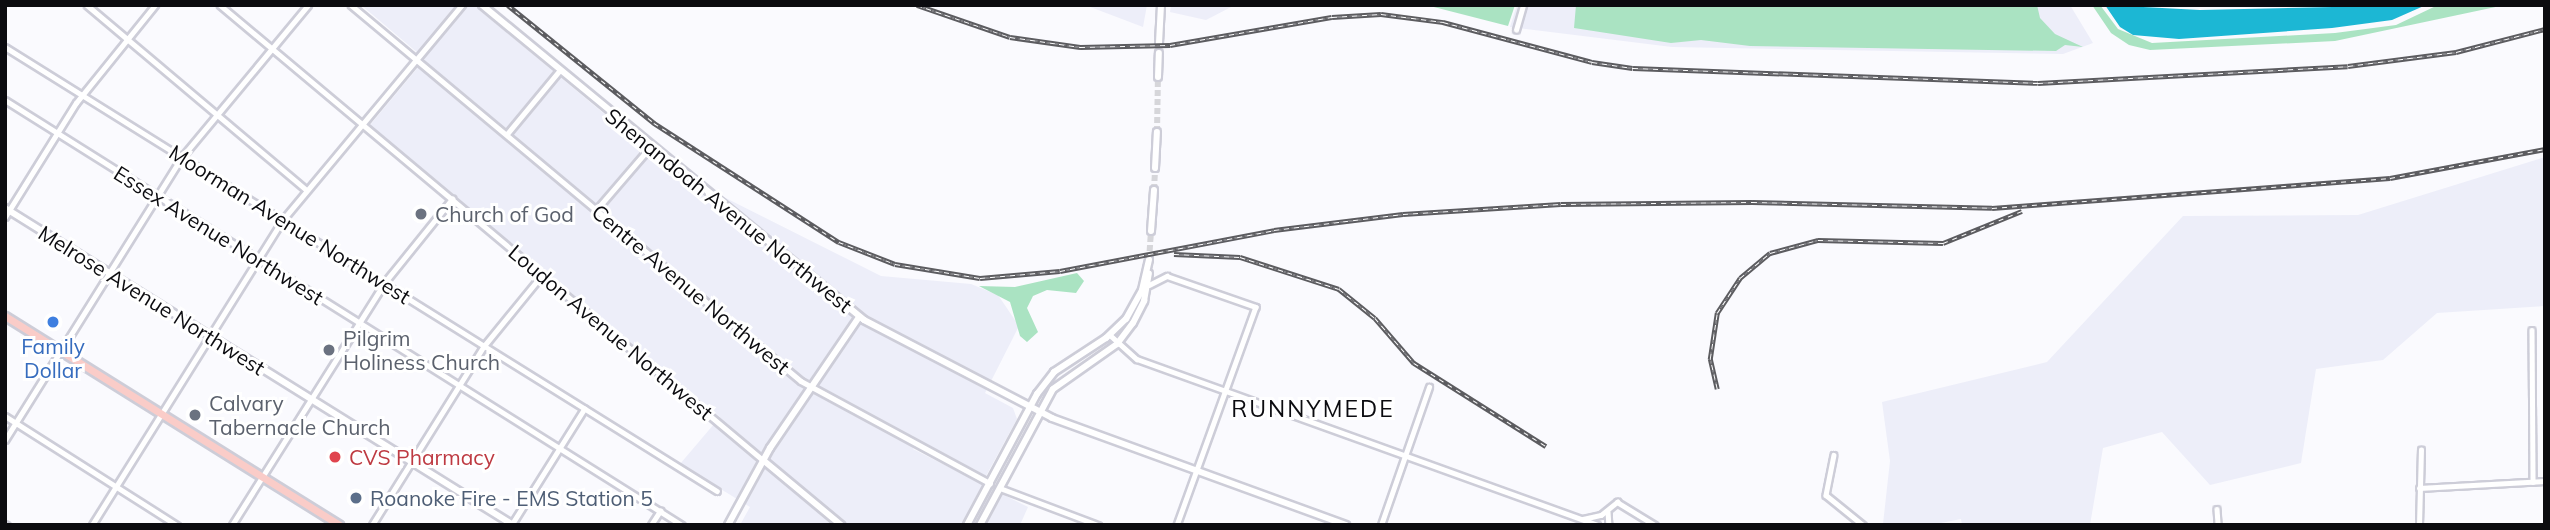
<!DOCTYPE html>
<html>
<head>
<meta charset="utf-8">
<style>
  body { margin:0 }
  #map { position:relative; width:2550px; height:530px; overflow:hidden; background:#fafafe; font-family:Mulish,sans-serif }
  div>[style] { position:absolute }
  .built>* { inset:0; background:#edeef9 }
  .green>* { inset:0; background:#aae3c2 }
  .water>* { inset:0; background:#1cb7d4 }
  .secondary-tunnel>* { height:6px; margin-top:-3px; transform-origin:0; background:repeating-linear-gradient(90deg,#d6d6da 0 6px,transparent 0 9px) }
  .roads { filter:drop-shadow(2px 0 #cdcdd8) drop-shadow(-2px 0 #cdcdd8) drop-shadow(0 2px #cdcdd8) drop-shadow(0 -2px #cdcdd8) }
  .street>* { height:4.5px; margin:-2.25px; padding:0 2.25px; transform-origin:2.25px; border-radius:2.25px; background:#fff }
  .secondary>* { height:6px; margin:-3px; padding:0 3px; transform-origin:3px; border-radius:3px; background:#fff }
  .primary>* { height:7px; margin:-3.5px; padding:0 3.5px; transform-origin:3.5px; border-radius:3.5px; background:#faccc8 }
  .rail>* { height:4.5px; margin-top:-2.25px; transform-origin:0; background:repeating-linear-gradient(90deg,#fff 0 5px,#5c5c60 0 10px); box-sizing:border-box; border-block:2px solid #5c5c60 }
  .dots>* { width:19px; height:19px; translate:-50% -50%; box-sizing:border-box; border:4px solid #fff; border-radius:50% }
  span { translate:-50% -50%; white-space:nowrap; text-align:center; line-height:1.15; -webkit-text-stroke:6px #fff; paint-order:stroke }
  .street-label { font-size:21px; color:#0b0b0f }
  .worship-label { font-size:21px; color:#5b616d }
  .left { translate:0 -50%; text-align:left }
  .shop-label { font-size:21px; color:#366cbe }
  .health-label { font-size:21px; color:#be3a42 }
  .service-label { font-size:21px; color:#4e5e75 }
  .neighbourhood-label { font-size:23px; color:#0b0b0f; letter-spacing:2px }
  .frame { position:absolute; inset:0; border:7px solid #0b0b0f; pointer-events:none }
</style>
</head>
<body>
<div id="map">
  <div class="built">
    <i style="clip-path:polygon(361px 5px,474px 5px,674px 172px,881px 276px,971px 284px,998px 295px,1019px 326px,985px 393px,1013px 408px,1017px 419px,986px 476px,918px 440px,913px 449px,1028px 507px,1020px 525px,740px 525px,750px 507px,680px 464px,720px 417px,370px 125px,425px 59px)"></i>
    <i style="clip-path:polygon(1085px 5px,1147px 5px,1143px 27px)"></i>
    <i style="clip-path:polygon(1171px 5px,1235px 5px,1206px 20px,1170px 12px)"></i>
    <i style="clip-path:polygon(1517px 5px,2070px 5px,2093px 43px,2063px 54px,1672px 47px,1510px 27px)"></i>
    <i style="clip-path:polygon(2545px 157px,2545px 306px,2437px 313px,2383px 360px,2316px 369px,2301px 463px,2210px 485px,2162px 432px,2103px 448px,2090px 525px,1962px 525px,1961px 519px,1931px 525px,1883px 524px,1890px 461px,1882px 402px,2047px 362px,2183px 216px,2358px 215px)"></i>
  </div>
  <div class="green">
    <i style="clip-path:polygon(1426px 5px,1515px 5px,1508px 26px)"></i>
    <i style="clip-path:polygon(1576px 5px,2037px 5px,2040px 18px,2055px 34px,2083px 47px,2065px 45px,2056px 51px,1750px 46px,1701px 40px,1671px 43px,1574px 28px)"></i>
    <i style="clip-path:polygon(2092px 5px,2100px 5px,2118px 29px,2152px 43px,2335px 33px,2396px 25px,2438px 5px,2505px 5px,2335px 41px,2150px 50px,2129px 45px,2111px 33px)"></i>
    <i style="clip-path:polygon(1077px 273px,1084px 281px,1076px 293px,1047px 290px,1033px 296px,1027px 308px,1038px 332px,1027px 342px,1020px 336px,1010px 302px,979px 286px,1015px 287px)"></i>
  </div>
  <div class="water">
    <i style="clip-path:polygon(2105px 5px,2200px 10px,2426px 5px,2392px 20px,2332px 28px,2179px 39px,2133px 35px,2120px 27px)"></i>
  </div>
  <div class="secondary-tunnel">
    <i style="left:1157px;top:132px;width:55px;rotate:-89deg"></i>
    <i style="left:1154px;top:190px;width:22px;rotate:-87deg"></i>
    <i style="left:1149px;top:260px;width:29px;rotate:-86deg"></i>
  </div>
  <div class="roads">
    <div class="street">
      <i style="left:87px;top:5px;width:287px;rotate:40.1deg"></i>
      <i style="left:220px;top:5px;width:708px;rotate:39.96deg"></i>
      <i style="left:351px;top:5px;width:586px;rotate:39.88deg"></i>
      <i style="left:801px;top:381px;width:215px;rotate:28.4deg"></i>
      <i style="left:1516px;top:30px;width:26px;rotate:-74deg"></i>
      <i style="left:5px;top:47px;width:839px;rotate:31.95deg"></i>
      <i style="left:5px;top:100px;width:799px;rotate:32.12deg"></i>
      <i style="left:507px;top:134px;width:83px;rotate:-50.4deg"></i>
      <i style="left:597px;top:209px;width:83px;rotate:-49.4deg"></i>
      <i style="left:5px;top:217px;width:134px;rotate:-58.1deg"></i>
      <i style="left:76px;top:103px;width:126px;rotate:-51.1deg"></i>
      <i style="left:1149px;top:285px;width:20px;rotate:-27deg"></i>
      <i style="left:1167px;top:276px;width:94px;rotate:19.2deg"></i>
      <i style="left:1256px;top:307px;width:232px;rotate:109.9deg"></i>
      <i style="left:2532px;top:330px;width:152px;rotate:89.6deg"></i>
      <i style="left:1110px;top:335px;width:36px;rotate:42deg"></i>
      <i style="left:1137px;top:359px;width:489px;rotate:19.8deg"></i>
      <i style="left:5px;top:416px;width:204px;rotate:32.4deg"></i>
      <i style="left:5px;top:440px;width:334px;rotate:-58deg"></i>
      <i style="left:182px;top:157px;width:197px;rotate:-50.3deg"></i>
      <i style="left:1834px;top:455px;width:41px;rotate:101.3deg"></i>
      <i style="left:1826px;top:495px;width:48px;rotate:39deg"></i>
      <i style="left:1000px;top:488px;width:105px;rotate:20.7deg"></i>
      <i style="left:2419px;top:488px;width:126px;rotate:-3.2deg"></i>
      <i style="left:2217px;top:509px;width:16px;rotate:86deg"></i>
      <i style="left:1608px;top:512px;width:13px;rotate:86deg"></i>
      <i style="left:1583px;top:519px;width:18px;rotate:-13deg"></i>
      <i style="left:1601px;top:515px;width:21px;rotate:-39deg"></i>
      <i style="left:1617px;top:502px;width:44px;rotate:31.2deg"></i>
      <i style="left:5px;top:524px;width:2px;rotate:27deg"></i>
      <i style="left:512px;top:524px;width:136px;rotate:-57.9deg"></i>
      <i style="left:92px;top:525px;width:357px;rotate:-58deg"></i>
      <i style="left:281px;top:222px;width:283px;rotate:-50.2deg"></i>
      <i style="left:232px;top:525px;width:287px;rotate:-57.8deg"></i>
      <i style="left:385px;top:282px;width:107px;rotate:-51.1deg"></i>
      <i style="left:372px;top:525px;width:211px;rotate:-58deg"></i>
      <i style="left:484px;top:346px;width:92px;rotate:-50.8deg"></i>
      <i style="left:651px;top:525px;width:17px;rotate:-57deg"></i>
      <i style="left:1381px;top:525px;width:146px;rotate:-70.8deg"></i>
      <i style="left:2419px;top:525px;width:75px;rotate:-88.5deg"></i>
    </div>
    <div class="secondary">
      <i style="left:482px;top:5px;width:495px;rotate:39.5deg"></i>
      <i style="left:864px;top:320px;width:212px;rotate:27.5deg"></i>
      <i style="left:1052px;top:418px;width:313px;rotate:20deg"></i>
      <i style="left:1159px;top:43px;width:38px;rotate:-87deg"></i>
      <i style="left:1158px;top:77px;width:24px;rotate:-88deg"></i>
      <i style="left:1155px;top:168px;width:36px;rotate:-87deg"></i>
      <i style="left:5px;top:208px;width:599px;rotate:31.96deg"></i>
      <i style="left:1151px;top:231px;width:41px;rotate:-85.8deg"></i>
      <i style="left:763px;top:460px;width:102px;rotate:39.8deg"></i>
      <i style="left:728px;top:525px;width:88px;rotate:-61.4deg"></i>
      <i style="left:770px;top:448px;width:158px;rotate:-55.8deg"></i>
      <i style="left:967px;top:525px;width:149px;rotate:-61.9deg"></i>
      <i style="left:1037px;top:394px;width:28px;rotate:-52deg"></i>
      <i style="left:1054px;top:372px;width:62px;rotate:-33.2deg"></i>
      <i style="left:1106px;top:338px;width:28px;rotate:-44deg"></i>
      <i style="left:1126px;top:319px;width:33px;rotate:-61deg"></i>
      <i style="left:1142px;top:290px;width:31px;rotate:-77deg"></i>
      <i style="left:980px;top:525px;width:154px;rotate:-61.8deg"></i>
      <i style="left:1053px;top:389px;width:78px;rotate:-35.1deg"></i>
      <i style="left:1117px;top:344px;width:26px;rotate:-53deg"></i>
      <i style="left:1133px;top:323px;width:25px;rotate:-63deg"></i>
      <i style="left:1144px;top:301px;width:28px;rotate:-80deg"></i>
    </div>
    <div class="primary">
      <i style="left:5px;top:316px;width:394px;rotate:32deg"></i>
    </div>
  </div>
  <div class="rail">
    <i style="left:508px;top:5px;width:188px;rotate:38.9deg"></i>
    <i style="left:654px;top:123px;width:220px;rotate:32.8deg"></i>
    <i style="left:839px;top:242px;width:60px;rotate:21.4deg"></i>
    <i style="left:895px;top:264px;width:86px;rotate:9.4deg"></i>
    <i style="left:980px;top:278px;width:80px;rotate:-5deg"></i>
    <i style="left:1060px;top:271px;width:218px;rotate:-10.8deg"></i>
    <i style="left:1274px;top:230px;width:130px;rotate:-7.1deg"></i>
    <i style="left:1403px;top:214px;width:158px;rotate:-3.6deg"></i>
    <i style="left:1561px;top:204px;width:191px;rotate:-0.6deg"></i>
    <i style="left:1752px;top:202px;width:240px;rotate:1.4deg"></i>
    <i style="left:1992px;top:208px;width:399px;rotate:-4.3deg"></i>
    <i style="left:2390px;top:178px;width:158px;rotate:-10.6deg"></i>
    <i style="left:917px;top:5px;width:98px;rotate:19deg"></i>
    <i style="left:1010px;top:37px;width:71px;rotate:8.1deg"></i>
    <i style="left:1080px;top:47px;width:90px;rotate:-1.3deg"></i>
    <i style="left:1170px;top:45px;width:164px;rotate:-9.8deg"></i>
    <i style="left:1332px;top:17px;width:49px;rotate:-3.5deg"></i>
    <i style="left:1381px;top:14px;width:63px;rotate:7.4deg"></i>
    <i style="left:1443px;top:22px;width:154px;rotate:15deg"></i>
    <i style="left:1592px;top:62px;width:41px;rotate:8.3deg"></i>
    <i style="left:1633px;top:68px;width:405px;rotate:2.1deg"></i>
    <i style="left:2038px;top:83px;width:310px;rotate:-3.1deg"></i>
    <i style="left:2348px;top:66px;width:109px;rotate:-7.4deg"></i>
    <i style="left:2456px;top:52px;width:92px;rotate:-14.5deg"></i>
    <i style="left:1174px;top:254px;width:66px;rotate:2.6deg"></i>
    <i style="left:1240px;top:257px;width:104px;rotate:17.9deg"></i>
    <i style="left:1339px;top:289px;width:46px;rotate:38.9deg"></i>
    <i style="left:1375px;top:318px;width:60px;rotate:49.1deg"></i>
    <i style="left:1414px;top:363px;width:156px;rotate:32.2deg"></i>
    <i style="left:1717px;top:389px;width:31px;rotate:-103deg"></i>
    <i style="left:1710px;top:359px;width:47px;rotate:-81.3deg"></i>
    <i style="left:1717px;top:313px;width:42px;rotate:-56.7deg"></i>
    <i style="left:1740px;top:278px;width:39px;rotate:-40deg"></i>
    <i style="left:1770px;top:253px;width:50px;rotate:-15.2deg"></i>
    <i style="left:1818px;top:240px;width:125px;rotate:1.4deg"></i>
    <i style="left:1943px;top:243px;width:85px;rotate:-22.1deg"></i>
  </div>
  <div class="dots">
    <i style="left:421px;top:214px;background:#6b7280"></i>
    <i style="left:53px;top:322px;background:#3f7fe0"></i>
    <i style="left:329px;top:350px;background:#6b7280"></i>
    <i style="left:195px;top:415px;background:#6b7280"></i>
    <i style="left:335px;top:457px;background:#e0444e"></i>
    <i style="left:356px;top:498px;background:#5c6f8a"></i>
  </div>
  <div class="street-label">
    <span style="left:729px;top:210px;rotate:39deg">Shenandoah Avenue Northwest</span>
    <span style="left:290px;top:224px;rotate:32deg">Moorman Avenue Northwest</span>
    <span style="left:219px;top:235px;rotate:32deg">Essex Avenue Northwest</span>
    <span style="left:691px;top:289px;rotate:40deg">Centre Avenue Northwest</span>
    <span style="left:152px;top:300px;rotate:32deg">Melrose Avenue Northwest</span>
    <span style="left:611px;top:332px;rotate:40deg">Loudon Avenue Northwest</span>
  </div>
  <div class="worship-label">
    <span class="left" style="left:435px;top:214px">Church of God</span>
    <span class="left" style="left:343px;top:350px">Pilgrim<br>Holiness Church</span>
    <span class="left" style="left:209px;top:415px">Calvary<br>Tabernacle Church</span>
  </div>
  <div class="shop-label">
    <span style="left:53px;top:358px">Family<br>Dollar</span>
  </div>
  <div class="health-label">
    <span class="left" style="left:349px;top:457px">CVS Pharmacy</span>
  </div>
  <div class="service-label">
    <span class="left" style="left:370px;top:498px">Roanoke Fire - EMS Station 5</span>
  </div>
  <div class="neighbourhood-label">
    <span style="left:1313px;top:409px">RUNNYMEDE</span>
  </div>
  <div class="frame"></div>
</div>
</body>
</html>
